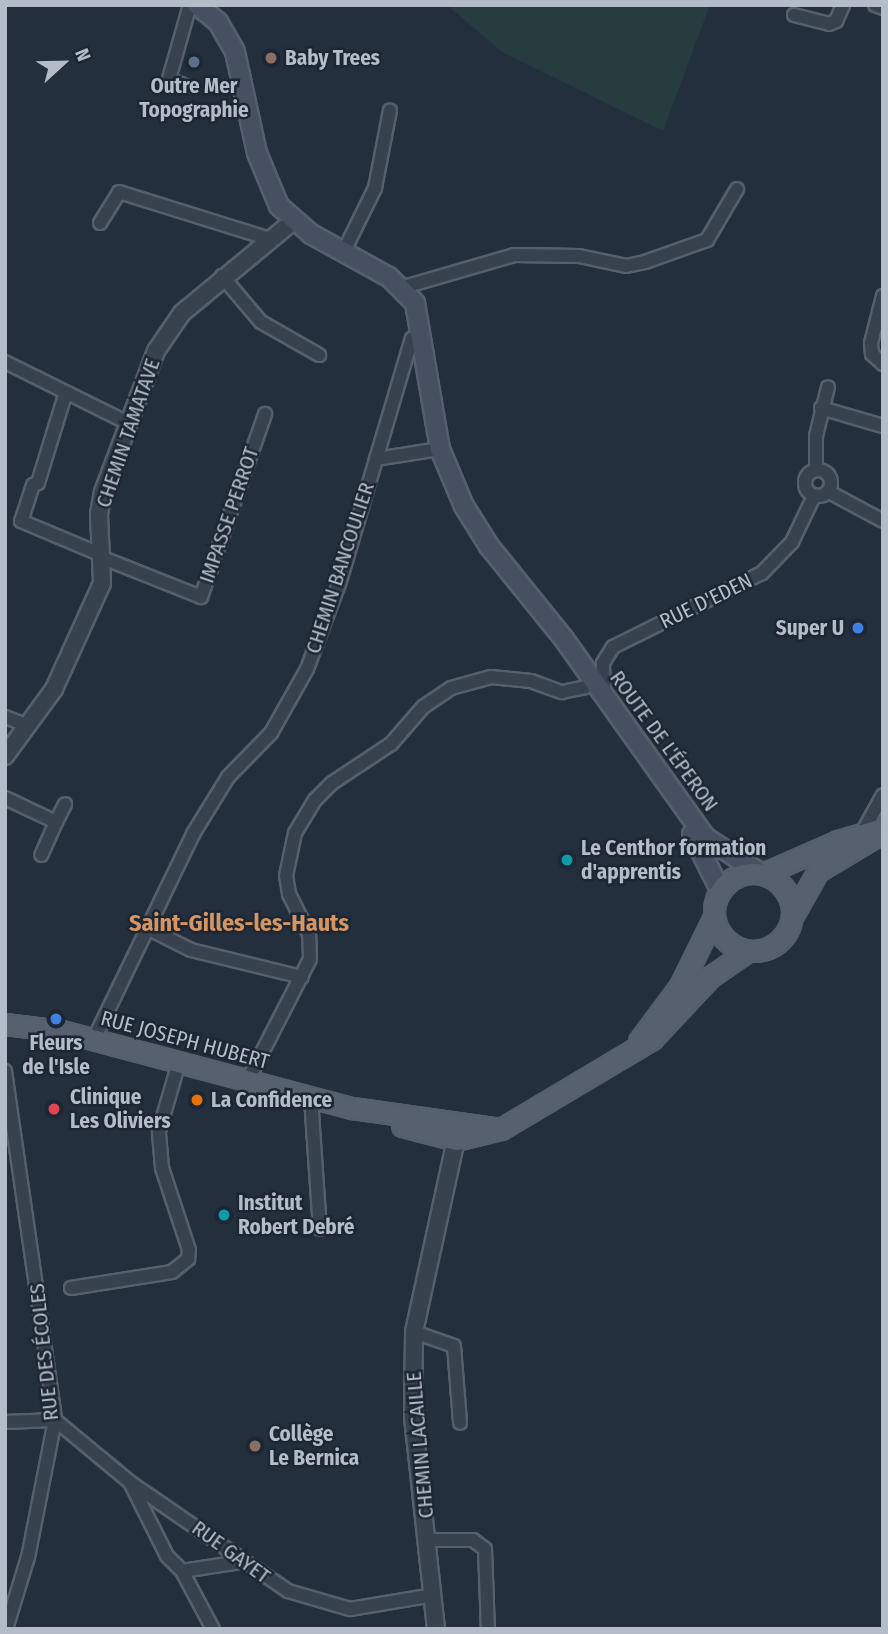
<!DOCTYPE html>
<html>
<head>
<meta charset="utf-8">
<style>
  body { margin:0 }
  #map { position:relative; width:888px; height:1634px; overflow:hidden; background:#242f3e; font-family:"Fira Sans Condensed",sans-serif }
  div>[style] { position:absolute }
  .green>* { inset:0; background:#263c3f }
  .roads { filter:drop-shadow(2px 0 #565f6c) drop-shadow(-2px 0 #565f6c) drop-shadow(0 2px #565f6c) drop-shadow(0 -2px #565f6c) }
  .minor>* { height:12px; margin:-6px; padding:0 6px; transform-origin:6px; border-radius:6px; background:#38414e }
  .minor>.ring { margin:-6px; padding:0; box-sizing:content-box; background:none; border:12px solid #38414e; border-radius:50% }
  .tertiary>* { height:16px; margin:-8px; padding:0 8px; transform-origin:8px; border-radius:8px; background:#38414e }
  .secondary>* { height:18px; margin:-9px; padding:0 9px; transform-origin:9px; border-radius:9px; background:#465061 }
  .primary>* { height:19px; margin:-9.5px; padding:0 9.5px; transform-origin:9.5px; border-radius:9.5px; background:#56606e }
  .primary>.ring { margin:-9.5px; padding:0; box-sizing:content-box; background:none; border:19px solid #56606e; border-radius:50% }
  .dots>* { width:19px; height:19px; translate:-50% -50%; box-sizing:border-box; border:4px solid #1d2633; border-radius:50% }
  span { translate:-50% -50%; white-space:nowrap; text-align:center; line-height:1.15; -webkit-text-stroke:5px #1d2633; paint-order:stroke }
  .poi-label { font-size:21px; color:#b4bcc9; font-weight:700 }
  .left { translate:0 -50%; text-align:left }
  .right { translate:-100% -50%; text-align:right }
  .street-label { font-size:21px; color:#b4bcc9 }
  .quarter-label { font-size:24px; color:#d59563; font-weight:700 }
  .frame { position:absolute; inset:0; border:7px solid #b4bcc9; pointer-events:none }
  .north { position:absolute; left:28px; top:28px; width:70px; height:70px; -webkit-text-stroke:5px #1d2633; paint-order:stroke; rotate:68deg; font-size:19px; font-weight:700; line-height:28px; text-align:center; color:#b4bcc9 }
  .north::after { content:''; display:block; margin:auto; width:24px; height:32px; background:#b4bcc9; clip-path:polygon(50% 0,100% 100%,50% 72%,0 100%) }
</style>
</head>
<body>
<div id="map">
  <div class="green">
    <i style="clip-path:polygon(447px 5px,710px 5px,663px 131px,502px 52px)"></i>
  </div>
  <div class="roads">
    <div class="minor">
      <i style="left:875px;top:5px;width:9px;rotate:21deg"></i>
      <i style="left:794px;top:15px;width:36px;rotate:14deg"></i>
      <i style="left:829px;top:24px;width:8px;rotate:-23deg"></i>
      <i style="left:836px;top:21px;width:17px;rotate:-66deg"></i>
      <i style="left:186px;top:86px;width:18px;rotate:-158deg"></i>
      <i style="left:169px;top:79px;width:77px;rotate:-74.2deg"></i>
      <i style="left:100px;top:223px;width:36px;rotate:-58deg"></i>
      <i style="left:119px;top:192px;width:158px;rotate:17.3deg"></i>
      <i style="left:344px;top:251px;width:70px;rotate:-63.8deg"></i>
      <i style="left:375px;top:188px;width:79px;rotate:-79.1deg"></i>
      <i style="left:222px;top:276px;width:60px;rotate:49.7deg"></i>
      <i style="left:261px;top:322px;width:67px;rotate:29.6deg"></i>
      <i style="left:404px;top:287px;width:115px;rotate:-16.2deg"></i>
      <i style="left:514px;top:255px;width:65px;rotate:0.9deg"></i>
      <i style="left:579px;top:256px;width:48px;rotate:12deg"></i>
      <i style="left:626px;top:266px;width:19px;rotate:-12deg"></i>
      <i style="left:645px;top:262px;width:66px;rotate:-19.5deg"></i>
      <i style="left:707px;top:240px;width:59px;rotate:-59.5deg"></i>
      <i style="left:883px;top:296px;width:49px;rotate:104.3deg"></i>
      <i style="left:871px;top:343px;width:11px;rotate:85deg"></i>
      <i style="left:872px;top:354px;width:15px;rotate:42deg"></i>
      <i style="left:5px;top:362px;width:137px;rotate:26.4deg"></i>
      <i style="left:65px;top:395px;width:92px;rotate:107.1deg"></i>
      <i style="left:38px;top:483px;width:5px;rotate:158deg"></i>
      <i style="left:33px;top:485px;width:38px;rotate:108deg"></i>
      <i style="left:21px;top:521px;width:88px;rotate:22.8deg"></i>
      <i style="left:821px;top:408px;width:65px;rotate:16.2deg"></i>
      <i style="left:376px;top:459px;width:65px;rotate:-8.9deg"></i>
      <i class="ring" style="left:805px;top:470px;width:14px;height:14px"></i>
      <i style="left:816px;top:470px;width:34px;rotate:-90deg"></i>
      <i style="left:816px;top:436px;width:50px;rotate:-76.2deg"></i>
      <i style="left:829px;top:492px;width:61px;rotate:28.2deg"></i>
      <i style="left:103px;top:558px;width:105px;rotate:21.7deg"></i>
      <i style="left:201px;top:597px;width:194px;rotate:-70.7deg"></i>
      <i style="left:604px;top:693px;width:30px;rotate:-92deg"></i>
      <i style="left:603px;top:663px;width:19px;rotate:-58deg"></i>
      <i style="left:613px;top:647px;width:166px;rotate:-26.4deg"></i>
      <i style="left:762px;top:573px;width:43px;rotate:-45.9deg"></i>
      <i style="left:792px;top:542px;width:51px;rotate:-64.4deg"></i>
      <i style="left:5px;top:717px;width:25px;rotate:21deg"></i>
      <i style="left:5px;top:798px;width:56px;rotate:25.2deg"></i>
      <i style="left:56px;top:822px;width:36px;rotate:114deg"></i>
      <i style="left:56px;top:822px;width:20px;rotate:-63deg"></i>
      <i style="left:862px;top:833px;width:43px;rotate:-61.1deg"></i>
      <i style="left:147px;top:928px;width:49px;rotate:26.6deg"></i>
      <i style="left:191px;top:950px;width:114px;rotate:13.7deg"></i>
      <i style="left:94px;top:1039px;width:228px;rotate:-64.2deg"></i>
      <i style="left:193px;top:834px;width:67px;rotate:-58.4deg"></i>
      <i style="left:228px;top:777px;width:62px;rotate:-45.7deg"></i>
      <i style="left:271px;top:733px;width:73px;rotate:-60.6deg"></i>
      <i style="left:307px;top:669px;width:94px;rotate:-69.4deg"></i>
      <i style="left:340px;top:581px;width:253px;rotate:-73.5deg"></i>
      <i style="left:5px;top:1071px;width:353px;rotate:81.8deg"></i>
      <i style="left:55px;top:1420px;width:140px;rotate:101.1deg"></i>
      <i style="left:28px;top:1557px;width:75px;rotate:107deg"></i>
      <i style="left:248px;top:1080px;width:136px;rotate:-62.9deg"></i>
      <i style="left:310px;top:959px;width:25px;rotate:-92deg"></i>
      <i style="left:309px;top:934px;width:45px;rotate:-116.6deg"></i>
      <i style="left:289px;top:894px;width:18px;rotate:-99deg"></i>
      <i style="left:286px;top:876px;width:44px;rotate:-78.2deg"></i>
      <i style="left:295px;top:833px;width:39px;rotate:-59deg"></i>
      <i style="left:315px;top:800px;width:24px;rotate:-45deg"></i>
      <i style="left:332px;top:783px;width:71px;rotate:-33.5deg"></i>
      <i style="left:391px;top:744px;width:49px;rotate:-49.1deg"></i>
      <i style="left:423px;top:707px;width:34px;rotate:-34deg"></i>
      <i style="left:451px;top:688px;width:41px;rotate:-15.4deg"></i>
      <i style="left:491px;top:677px;width:40px;rotate:5.7deg"></i>
      <i style="left:531px;top:681px;width:33px;rotate:20deg"></i>
      <i style="left:562px;top:692px;width:24px;rotate:-12deg"></i>
      <i style="left:311px;top:1098px;width:131px;rotate:86.1deg"></i>
      <i style="left:71px;top:1288px;width:102px;rotate:-9deg"></i>
      <i style="left:172px;top:1272px;width:21px;rotate:-39deg"></i>
      <i style="left:188px;top:1259px;width:9px;rotate:-84deg"></i>
      <i style="left:189px;top:1250px;width:86px;rotate:-108.2deg"></i>
      <i style="left:162px;top:1168px;width:37px;rotate:-95deg"></i>
      <i style="left:159px;top:1131px;width:72px;rotate:-73.8deg"></i>
      <i style="left:414px;top:1332px;width:42px;rotate:19.3deg"></i>
      <i style="left:454px;top:1346px;width:77px;rotate:85.5deg"></i>
      <i style="left:55px;top:1420px;width:99px;rotate:39.7deg"></i>
      <i style="left:131px;top:1483px;width:191px;rotate:34.5deg"></i>
      <i style="left:288px;top:1591px;width:65px;rotate:16.2deg"></i>
      <i style="left:350px;top:1609px;width:85px;rotate:-9.5deg"></i>
      <i style="left:5px;top:1422px;width:50px;rotate:-2.3deg"></i>
      <i style="left:131px;top:1484px;width:80px;rotate:63.4deg"></i>
      <i style="left:167px;top:1556px;width:21px;rotate:45deg"></i>
      <i style="left:182px;top:1571px;width:66px;rotate:61.9deg"></i>
      <i style="left:428px;top:1540px;width:45px"></i>
      <i style="left:473px;top:1540px;width:15px;rotate:37deg"></i>
      <i style="left:485px;top:1549px;width:80px;rotate:87.9deg"></i>
      <i style="left:182px;top:1571px;width:59px;rotate:-8.8deg"></i>
    </div>
    <div class="tertiary">
      <i style="left:5px;top:756px;width:83px;rotate:-53.8deg"></i>
      <i style="left:54px;top:689px;width:116px;rotate:-65.6deg"></i>
      <i style="left:102px;top:583px;width:69px;rotate:-92.5deg"></i>
      <i style="left:99px;top:514px;width:22px;rotate:-80deg"></i>
      <i style="left:103px;top:492px;width:151px;rotate:-69.4deg"></i>
      <i style="left:156px;top:351px;width:46px;rotate:-55.6deg"></i>
      <i style="left:182px;top:313px;width:143px;rotate:-39.6deg"></i>
      <i style="left:436px;top:1629px;width:214px;rotate:-96.2deg"></i>
      <i style="left:413px;top:1416px;width:84px;rotate:-89.3deg"></i>
      <i style="left:414px;top:1332px;width:197px;rotate:-77.7deg"></i>
    </div>
    <div class="secondary">
      <i style="left:197px;top:5px;width:27px;rotate:39deg"></i>
      <i style="left:218px;top:22px;width:34px;rotate:60deg"></i>
      <i style="left:235px;top:52px;width:103px;rotate:77.7deg"></i>
      <i style="left:257px;top:153px;width:57px;rotate:67.5deg"></i>
      <i style="left:279px;top:206px;width:43px;rotate:41.2deg"></i>
      <i style="left:311px;top:234px;width:89px;rotate:28.9deg"></i>
      <i style="left:389px;top:277px;width:37px;rotate:45deg"></i>
      <i style="left:415px;top:303px;width:148px;rotate:80.3deg"></i>
      <i style="left:440px;top:449px;width:62px;rotate:67.2deg"></i>
      <i style="left:464px;top:506px;width:47px;rotate:58deg"></i>
      <i style="left:489px;top:546px;width:119px;rotate:51.1deg"></i>
      <i style="left:564px;top:639px;width:243px;rotate:54.5deg"></i>
      <i style="left:705px;top:837px;width:66px;rotate:33.2deg"></i>
      <i style="left:692px;top:834px;width:63px;rotate:63.4deg"></i>
    </div>
    <div class="primary">
      <i class="ring" style="left:714px;top:873px;width:59px;height:59px"></i>
      <i style="left:763px;top:874px;width:82px;rotate:-23.7deg"></i>
      <i style="left:838px;top:841px;width:47px;rotate:-16.1deg"></i>
      <i style="left:793px;top:915px;width:51px;rotate:-60.4deg"></i>
      <i style="left:818px;top:871px;width:66px;rotate:-30.8deg"></i>
      <i style="left:5px;top:1024px;width:57px;rotate:7deg"></i>
      <i style="left:62px;top:1031px;width:300px;rotate:14.9deg"></i>
      <i style="left:352px;top:1108px;width:150px;rotate:8deg"></i>
      <i style="left:639px;top:1041px;width:69px;rotate:-53.3deg"></i>
      <i style="left:680px;top:986px;width:77px;rotate:-63.8deg"></i>
      <i style="left:402px;top:1126px;width:56px;rotate:14.5deg"></i>
      <i style="left:456px;top:1140px;width:46px;rotate:-13.7deg"></i>
      <i style="left:501px;top:1129px;width:176px;rotate:-30.8deg"></i>
      <i style="left:652px;top:1039px;width:85px;rotate:-46.9deg"></i>
      <i style="left:710px;top:977px;width:46px;rotate:-34.4deg"></i>
    </div>
  </div>
  <div class="dots">
    <i style="left:271px;top:58px;background:#8d6e63"></i>
    <i style="left:194px;top:62px;background:#5c6f8a"></i>
    <i style="left:858px;top:628px;background:#3f7fe0"></i>
    <i style="left:567px;top:860px;background:#0f9aa8"></i>
    <i style="left:56px;top:1019px;background:#3f7fe0"></i>
    <i style="left:197px;top:1100px;background:#e8710a"></i>
    <i style="left:54px;top:1109px;background:#e0444e"></i>
    <i style="left:224px;top:1215px;background:#0f9aa8"></i>
    <i style="left:255px;top:1446px;background:#8d6e63"></i>
  </div>
  <div class="poi-label">
    <span class="left" style="left:285px;top:58px">Baby Trees</span>
    <span style="left:194px;top:98px">Outre Mer<br>Topographie</span>
    <span class="right" style="left:844px;top:628px">Super U</span>
    <span class="left" style="left:581px;top:860px">Le Centhor formation<br>d'apprentis</span>
    <span style="left:56px;top:1055px">Fleurs<br>de l'Isle</span>
    <span class="left" style="left:70px;top:1109px">Clinique<br>Les Oliviers</span>
    <span class="left" style="left:211px;top:1100px">La Confidence</span>
    <span class="left" style="left:238px;top:1215px">Institut<br>Robert Debré</span>
    <span class="left" style="left:269px;top:1446px">Collège<br>Le Bernica</span>
  </div>
  <div class="street-label">
    <span style="left:128px;top:433px;rotate:-71deg">CHEMIN TAMATAVE</span>
    <span style="left:229px;top:515px;rotate:-71deg">IMPASSE PERROT</span>
    <span style="left:340px;top:568px;rotate:-72deg">CHEMIN BANCOULIER</span>
    <span style="left:706px;top:601px;rotate:-26deg">RUE D'EDEN</span>
    <span style="left:664px;top:741px;rotate:54deg">ROUTE DE L'ÉPERON</span>
    <span style="left:185px;top:1040px;rotate:15deg">RUE JOSEPH HUBERT</span>
    <span style="left:44px;top:1352px;rotate:-96deg">RUE DES ÉCOLES</span>
    <span style="left:420px;top:1445px;rotate:-95deg">CHEMIN LACAILLE</span>
    <span style="left:231px;top:1552px;rotate:36deg">RUE GAYET</span>
  </div>
  <div class="quarter-label">
    <span style="left:239px;top:924px">Saint-Gilles-les-Hauts</span>
  </div>
  <div class="frame"></div>
  <div class="north">N</div>
</div>
</body>
</html>
